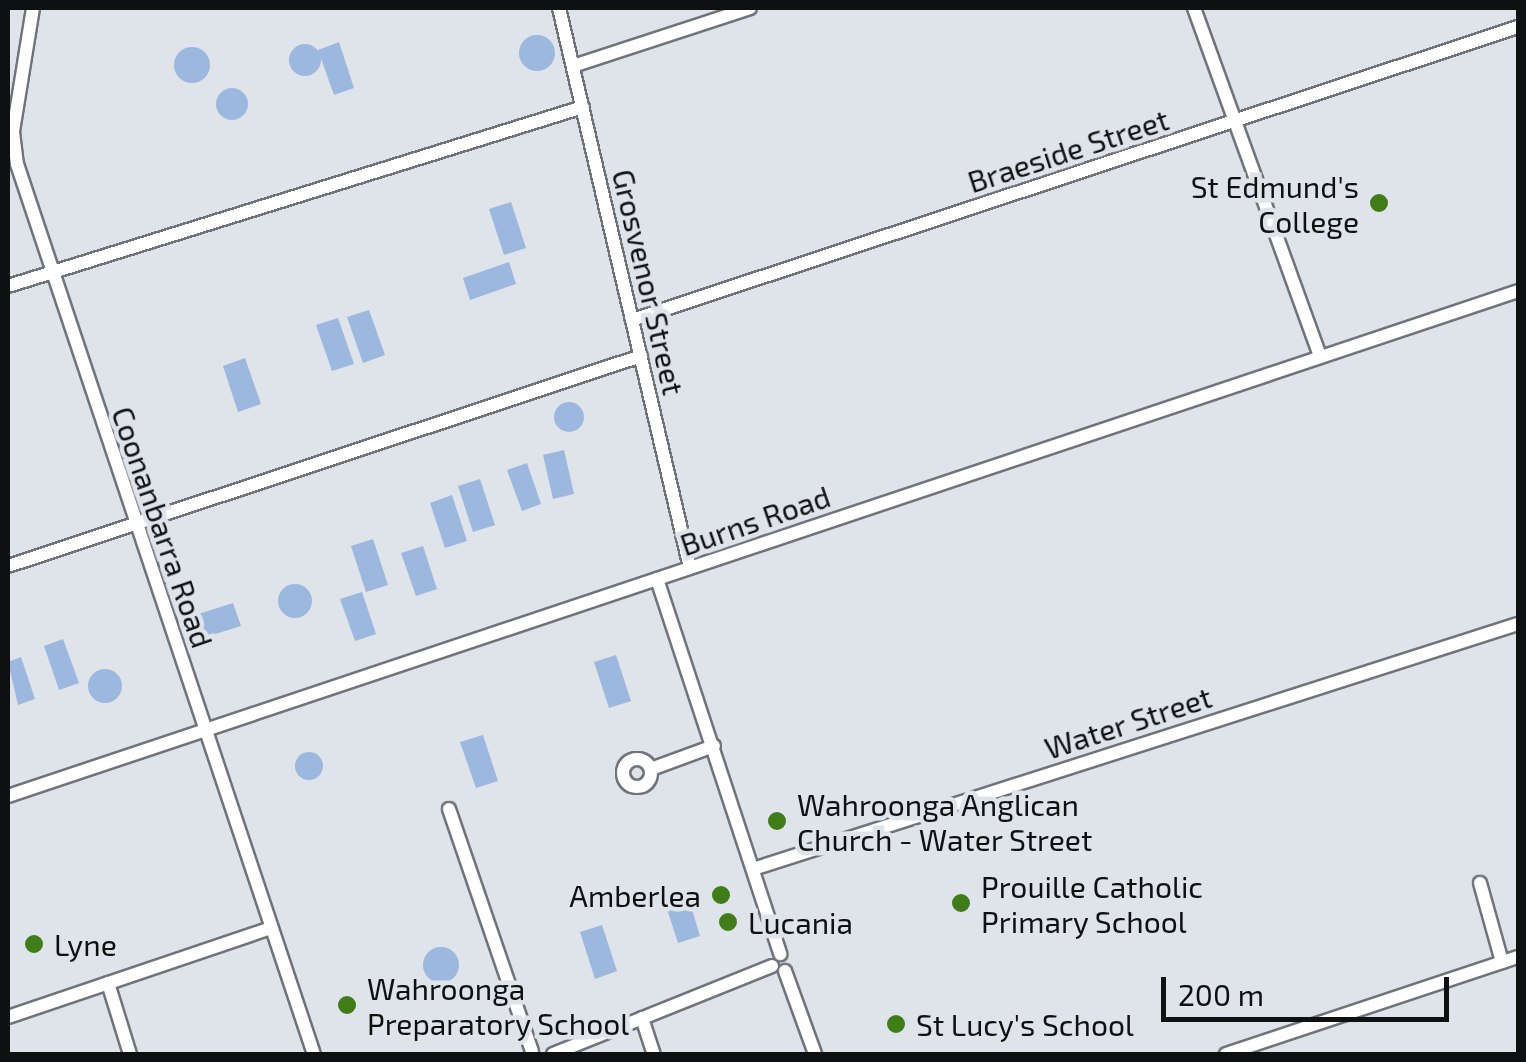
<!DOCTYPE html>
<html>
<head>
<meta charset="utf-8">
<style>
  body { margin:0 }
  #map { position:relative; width:1526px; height:1062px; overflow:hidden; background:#dfe3ea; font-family:"Exo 2",sans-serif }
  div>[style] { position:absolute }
  .green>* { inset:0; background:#9db8df }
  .round { border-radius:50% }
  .roads { filter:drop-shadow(2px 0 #70747a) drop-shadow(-2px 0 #70747a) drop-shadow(0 2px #70747a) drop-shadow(0 -2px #70747a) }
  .minor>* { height:12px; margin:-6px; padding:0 6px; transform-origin:6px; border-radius:6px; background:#fff }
  .minor>.ring { margin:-6px; padding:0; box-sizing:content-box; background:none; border:12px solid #fff; border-radius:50% }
  .dots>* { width:28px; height:28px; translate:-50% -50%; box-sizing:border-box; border:5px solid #dfe3ea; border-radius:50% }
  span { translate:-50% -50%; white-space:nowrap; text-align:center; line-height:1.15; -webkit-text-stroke:9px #dfe3ea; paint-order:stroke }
  .street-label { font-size:30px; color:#0f1012 }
  .poi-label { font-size:30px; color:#0f1012 }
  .right { translate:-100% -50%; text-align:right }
  .left { translate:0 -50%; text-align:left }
  .frame { position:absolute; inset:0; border:10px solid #0f1012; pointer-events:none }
  .scale { position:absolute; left:1161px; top:977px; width:288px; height:45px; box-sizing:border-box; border:5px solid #0f1012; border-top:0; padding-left:12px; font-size:30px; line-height:35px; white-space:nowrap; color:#0f1012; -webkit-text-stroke:8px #dfe3ea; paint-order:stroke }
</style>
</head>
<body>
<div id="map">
  <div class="green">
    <i class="round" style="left:519px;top:35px;width:36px;height:36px"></i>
    <i style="clip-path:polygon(339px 42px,354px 88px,334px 95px,318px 50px)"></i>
    <i class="round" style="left:289px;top:44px;width:32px;height:32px"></i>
    <i class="round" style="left:174px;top:47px;width:36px;height:36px"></i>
    <i class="round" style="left:216px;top:88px;width:32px;height:32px"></i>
    <i style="clip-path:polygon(511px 202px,526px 248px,504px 255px,489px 209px)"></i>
    <i style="clip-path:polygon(509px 262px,516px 284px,470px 300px,463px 278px)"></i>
    <i style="clip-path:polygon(369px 310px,385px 355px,363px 363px,347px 317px)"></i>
    <i style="clip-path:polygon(338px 318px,354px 364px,332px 371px,316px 325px)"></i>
    <i style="clip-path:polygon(245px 358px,261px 404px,238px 412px,223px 366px)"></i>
    <i class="round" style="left:554px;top:402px;width:30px;height:30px"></i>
    <i style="clip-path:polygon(564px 450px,574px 494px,553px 499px,543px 455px)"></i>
    <i style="clip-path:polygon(527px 463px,541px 504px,522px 511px,507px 470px)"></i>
    <i style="clip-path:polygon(480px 479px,495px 525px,473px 532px,458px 486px)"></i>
    <i style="clip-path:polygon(452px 495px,467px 541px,445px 548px,430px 503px)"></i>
    <i style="clip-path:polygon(373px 539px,388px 585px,366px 592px,351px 546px)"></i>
    <i style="clip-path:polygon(423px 546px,437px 589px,416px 596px,401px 553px)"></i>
    <i class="round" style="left:278px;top:584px;width:34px;height:34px"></i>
    <i style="clip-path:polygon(362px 592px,376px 634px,355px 641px,340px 599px)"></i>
    <i style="clip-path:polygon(233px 603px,241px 626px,196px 640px,189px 617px)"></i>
    <i style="clip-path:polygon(63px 639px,79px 683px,59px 690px,44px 646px)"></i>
    <i style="clip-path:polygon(616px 655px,631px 701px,609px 708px,594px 662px)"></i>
    <i style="clip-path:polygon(21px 657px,35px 699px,18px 705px,8px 662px)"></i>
    <i class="round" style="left:88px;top:669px;width:34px;height:34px"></i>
    <i style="clip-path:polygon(483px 735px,498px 781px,476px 788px,460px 742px)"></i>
    <i class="round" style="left:295px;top:752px;width:28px;height:28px"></i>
    <i style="clip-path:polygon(687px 893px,700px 936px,678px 943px,664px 900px)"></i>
    <i style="clip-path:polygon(602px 925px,617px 971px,595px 979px,580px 932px)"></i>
    <i class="round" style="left:423px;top:947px;width:36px;height:36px"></i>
  </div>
  <div class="roads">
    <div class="minor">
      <i style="left:33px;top:8px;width:126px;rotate:99.2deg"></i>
      <i style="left:13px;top:132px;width:32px;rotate:83deg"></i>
      <i style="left:17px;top:164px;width:938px;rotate:71.55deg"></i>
      <i style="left:559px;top:8px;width:575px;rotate:76.83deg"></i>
      <i style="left:1194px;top:8px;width:371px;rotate:70.1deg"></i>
      <i style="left:573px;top:66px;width:186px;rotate:-18.1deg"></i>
      <i style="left:8px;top:286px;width:602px;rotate:-17.29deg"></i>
      <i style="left:632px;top:320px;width:933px;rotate:-18.3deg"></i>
      <i style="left:8px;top:566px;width:667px;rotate:-18.35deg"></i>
      <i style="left:657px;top:579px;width:395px;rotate:71.8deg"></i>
      <i class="ring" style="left:623px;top:759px;width:16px;height:16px"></i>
      <i style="left:651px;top:769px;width:67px;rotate:-20.1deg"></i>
      <i style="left:8px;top:796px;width:1592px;rotate:-18.49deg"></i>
      <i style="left:449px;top:809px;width:256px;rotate:71.1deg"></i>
      <i style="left:753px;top:869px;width:803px;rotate:-17.76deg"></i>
      <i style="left:1480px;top:883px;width:82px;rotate:74.4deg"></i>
      <i style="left:785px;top:971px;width:88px;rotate:70.1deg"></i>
      <i style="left:108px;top:983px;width:74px;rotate:72.8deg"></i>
      <i style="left:8px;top:1017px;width:278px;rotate:-18.7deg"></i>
      <i style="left:642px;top:1018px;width:38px;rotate:72deg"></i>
      <i style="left:553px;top:1054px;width:236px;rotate:-21.9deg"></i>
      <i style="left:1226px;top:1054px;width:308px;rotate:-18.4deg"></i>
    </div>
  </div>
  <div class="dots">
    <i style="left:1379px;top:203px;background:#407d19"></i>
    <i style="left:777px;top:821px;background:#407d19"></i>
    <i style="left:721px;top:895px;background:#407d19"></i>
    <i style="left:961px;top:903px;background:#407d19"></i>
    <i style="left:728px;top:922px;background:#407d19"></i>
    <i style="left:34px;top:944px;background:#407d19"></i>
    <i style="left:347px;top:1005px;background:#407d19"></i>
    <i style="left:896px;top:1024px;background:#407d19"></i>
  </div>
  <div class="street-label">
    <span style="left:1068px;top:150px;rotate:-18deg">Braeside Street</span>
    <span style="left:649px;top:282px;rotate:77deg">Grosvenor Street</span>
    <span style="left:755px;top:520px;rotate:-19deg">Burns Road</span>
    <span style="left:163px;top:527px;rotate:71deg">Coonanbarra Road</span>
    <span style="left:1128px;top:722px;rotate:-18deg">Water Street</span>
  </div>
  <div class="poi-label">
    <span class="right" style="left:1359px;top:203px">St Edmund's<br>College</span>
    <span class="left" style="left:797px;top:821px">Wahroonga Anglican<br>Church - Water Street</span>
    <span class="left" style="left:981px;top:903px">Prouille Catholic<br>Primary School</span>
    <span class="right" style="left:701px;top:895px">Amberlea</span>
    <span class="left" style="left:748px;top:922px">Lucania</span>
    <span class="left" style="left:54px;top:944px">Lyne</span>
    <span class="left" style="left:367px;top:1005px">Wahroonga<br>Preparatory School</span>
    <span class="left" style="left:916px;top:1024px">St Lucy's School</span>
  </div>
  <div class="frame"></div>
  <div class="scale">200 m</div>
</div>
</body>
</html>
